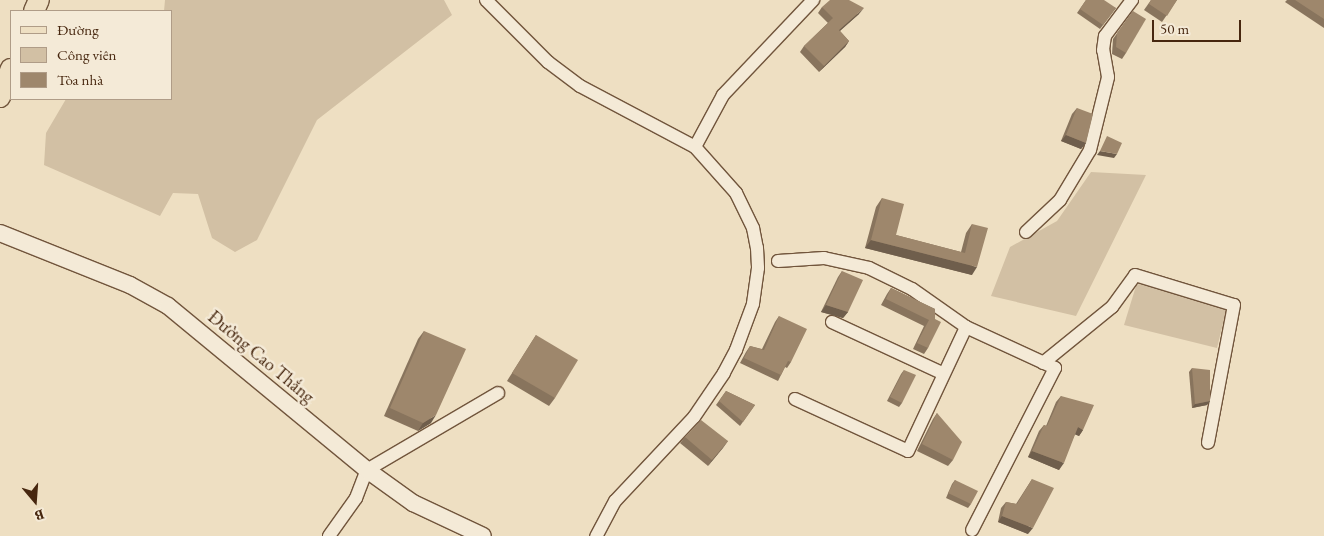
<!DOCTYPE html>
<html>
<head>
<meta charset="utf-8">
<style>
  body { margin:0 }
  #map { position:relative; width:1324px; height:536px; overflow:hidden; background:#eedfc2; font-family:"EB Garamond",serif }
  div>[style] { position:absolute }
  .green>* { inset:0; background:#d2c0a4 }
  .roads { filter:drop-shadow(1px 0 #71553c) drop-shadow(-1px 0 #71553c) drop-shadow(0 1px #71553c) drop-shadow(0 -1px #71553c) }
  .minor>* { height:12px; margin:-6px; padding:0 6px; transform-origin:6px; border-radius:6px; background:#f4ead7 }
  .tertiary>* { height:16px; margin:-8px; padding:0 8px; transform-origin:8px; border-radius:8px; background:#f4ead7 }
  .primary>* { height:20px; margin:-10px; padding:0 10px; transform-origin:10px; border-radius:10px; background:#eedfc2 }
  .wall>* { inset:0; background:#88745d }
  .shaded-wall>* { inset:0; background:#6f5e4c }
  .building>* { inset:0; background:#9e876c }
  span { translate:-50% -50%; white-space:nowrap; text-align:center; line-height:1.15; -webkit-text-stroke:5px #f4ead7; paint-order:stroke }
  .street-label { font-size:18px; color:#47270f }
  .legend { position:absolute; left:10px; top:10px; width:162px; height:90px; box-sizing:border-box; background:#f4ead7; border:1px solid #af9c87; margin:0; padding:6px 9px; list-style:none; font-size:15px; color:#47270f }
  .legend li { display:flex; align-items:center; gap:10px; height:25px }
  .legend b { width:25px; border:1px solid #af9c87 }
  .north { position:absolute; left:10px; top:476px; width:50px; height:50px; -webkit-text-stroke:4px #f4ead7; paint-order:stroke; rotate:162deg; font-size:14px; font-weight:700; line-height:20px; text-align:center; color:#47270f }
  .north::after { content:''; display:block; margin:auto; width:18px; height:22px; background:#47270f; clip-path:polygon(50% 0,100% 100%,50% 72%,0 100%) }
  .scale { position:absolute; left:1152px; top:20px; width:89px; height:22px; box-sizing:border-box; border:2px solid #47270f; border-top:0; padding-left:6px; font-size:15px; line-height:18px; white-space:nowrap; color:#47270f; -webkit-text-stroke:4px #f4ead7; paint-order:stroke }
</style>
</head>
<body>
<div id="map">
  <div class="green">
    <i style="clip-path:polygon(165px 0,444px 0,452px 15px,317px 120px,257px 240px,235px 252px,212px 238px,198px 194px,173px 193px,160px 216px,44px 165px,46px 133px,66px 99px,171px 99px,171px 11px,164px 11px)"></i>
    <i style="clip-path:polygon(1091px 172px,1146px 175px,1076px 316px,991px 296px,1010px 247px,1057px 221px)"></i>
    <i style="clip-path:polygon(1139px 284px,1227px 307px,1217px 348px,1124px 325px,1136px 286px)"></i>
  </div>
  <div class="roads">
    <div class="minor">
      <i style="left:486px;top:0;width:88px;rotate:45deg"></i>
      <i style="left:548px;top:62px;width:40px;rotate:37deg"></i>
      <i style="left:580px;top:86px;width:130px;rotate:27.9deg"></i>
      <i style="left:695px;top:147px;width:62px;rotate:48.3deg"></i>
      <i style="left:736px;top:193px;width:39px;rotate:64deg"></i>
      <i style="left:753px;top:228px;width:20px;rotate:79deg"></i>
      <i style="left:757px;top:248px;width:20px;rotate:87deg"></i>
      <i style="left:758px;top:268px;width:36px;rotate:98deg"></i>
      <i style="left:753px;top:304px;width:49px;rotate:110.3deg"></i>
      <i style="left:736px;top:350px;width:26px;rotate:118deg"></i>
      <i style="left:724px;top:373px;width:53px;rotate:124.3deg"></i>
      <i style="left:694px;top:417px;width:115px;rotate:133.2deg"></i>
      <i style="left:615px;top:501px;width:40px;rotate:118deg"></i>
      <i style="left:695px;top:147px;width:59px;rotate:-61.7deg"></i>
      <i style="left:723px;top:95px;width:131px;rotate:-46.5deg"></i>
      <i style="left:1026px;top:232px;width:47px;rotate:-43.3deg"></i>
      <i style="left:1060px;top:200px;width:58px;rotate:-59deg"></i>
      <i style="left:1090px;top:150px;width:75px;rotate:-76.1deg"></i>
      <i style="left:1108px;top:77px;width:27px;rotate:-100deg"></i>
      <i style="left:1103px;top:50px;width:14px;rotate:-82deg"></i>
      <i style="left:1105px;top:36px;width:45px;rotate:-53.1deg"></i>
      <i style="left:778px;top:261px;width:46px;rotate:-3.7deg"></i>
      <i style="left:824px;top:258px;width:46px;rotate:12.5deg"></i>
      <i style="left:869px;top:268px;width:48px;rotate:26deg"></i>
      <i style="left:912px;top:289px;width:66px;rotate:35.1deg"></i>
      <i style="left:966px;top:327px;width:98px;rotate:24.7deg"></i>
      <i style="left:1055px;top:368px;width:182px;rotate:117.1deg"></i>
      <i style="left:832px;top:322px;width:123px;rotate:24.9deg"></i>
      <i style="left:1043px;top:363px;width:89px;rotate:-39.1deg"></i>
      <i style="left:1112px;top:307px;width:39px;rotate:-54deg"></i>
      <i style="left:1135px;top:275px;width:103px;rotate:16.9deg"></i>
      <i style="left:1234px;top:305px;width:140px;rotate:100.7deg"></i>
      <i style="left:795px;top:399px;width:124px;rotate:24.7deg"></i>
      <i style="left:908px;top:451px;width:137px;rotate:-64.9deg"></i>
      <i style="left:329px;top:536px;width:47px;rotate:-54.6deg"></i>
      <i style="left:356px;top:498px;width:30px;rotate:-69deg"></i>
      <i style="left:367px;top:470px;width:152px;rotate:-30.4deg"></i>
    </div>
    <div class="tertiary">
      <i style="left:0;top:233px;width:140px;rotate:21.8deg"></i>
      <i style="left:130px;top:285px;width:43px;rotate:28.9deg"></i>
      <i style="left:168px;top:306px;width:258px;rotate:39.5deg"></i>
      <i style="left:367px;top:470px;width:57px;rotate:35.7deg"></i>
      <i style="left:413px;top:503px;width:77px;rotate:25.2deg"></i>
    </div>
    <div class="primary">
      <i style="left:34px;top:11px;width:12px;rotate:-66deg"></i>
      <i style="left:0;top:97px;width:30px;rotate:-69deg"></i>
    </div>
  </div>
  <div class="wall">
    <i style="clip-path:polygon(1086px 0,1116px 8px,1100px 29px,1077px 13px)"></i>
    <i style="clip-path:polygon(1151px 0,1177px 0,1162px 22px,1144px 10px)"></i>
    <i style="clip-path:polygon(1287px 0,1324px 0,1324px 28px,1285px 2px)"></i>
    <i style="clip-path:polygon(822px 7px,859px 14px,840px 31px,849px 41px,845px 47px,819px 72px,800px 52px,804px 46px,828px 23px,818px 13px)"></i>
    <i style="clip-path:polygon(1133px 11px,1126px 53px,1122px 59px,1112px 54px,1113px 39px)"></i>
    <i style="clip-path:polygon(1077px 108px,1086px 143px,1081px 149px,1061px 141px,1072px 114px)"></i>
    <i style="clip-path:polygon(882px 198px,896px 235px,961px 252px,966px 233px,972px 224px,972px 275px,865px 248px,876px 207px)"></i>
    <i style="clip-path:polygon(842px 271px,848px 312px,843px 318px,821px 312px,838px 277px)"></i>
    <i style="clip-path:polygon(891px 288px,935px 309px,928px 348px,924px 354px,913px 349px,924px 326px,881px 305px,887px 294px)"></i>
    <i style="clip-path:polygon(779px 316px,791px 362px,787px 368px,785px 367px,778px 381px,740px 363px,746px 352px,750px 346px,762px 349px,775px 322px)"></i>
    <i style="clip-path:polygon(424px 331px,431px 423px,418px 431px,384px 416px,418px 339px)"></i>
    <i style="clip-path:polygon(536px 335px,555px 398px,549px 406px,507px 381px)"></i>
    <i style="clip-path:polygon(1192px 368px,1210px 401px,1207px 405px,1192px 408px,1189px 372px)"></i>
    <i style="clip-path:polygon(904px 370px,902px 403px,899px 407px,887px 401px,901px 374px)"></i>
    <i style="clip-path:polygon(726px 391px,755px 405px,740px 426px,716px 405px)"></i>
    <i style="clip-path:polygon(1061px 396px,1083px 430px,1079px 436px,1075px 434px,1059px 470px,1028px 457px,1039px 431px,1044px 425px,1046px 426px,1056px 402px)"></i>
    <i style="clip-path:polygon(937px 413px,953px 460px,948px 466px,917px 451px,933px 419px)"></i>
    <i style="clip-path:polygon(685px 437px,728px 441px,708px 466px,680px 443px)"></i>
    <i style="clip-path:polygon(1032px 479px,1028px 534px,998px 522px,1001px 508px,1006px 502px,1016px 504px)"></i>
    <i style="clip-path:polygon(955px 480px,971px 504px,968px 508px,946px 498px,952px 484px)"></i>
  </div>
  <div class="shaded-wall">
    <i style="clip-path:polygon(864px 8px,859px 14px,834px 36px,839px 30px)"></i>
    <i style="clip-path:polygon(849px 41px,845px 47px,819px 72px,824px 66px)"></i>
    <i style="clip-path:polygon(1066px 135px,1086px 143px,1081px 149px,1061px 141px)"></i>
    <i style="clip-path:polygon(1100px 151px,1117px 154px,1114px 158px,1097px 155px)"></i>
    <i style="clip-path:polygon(871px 240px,977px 267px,972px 275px,865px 248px)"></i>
    <i style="clip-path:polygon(826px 305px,848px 312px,843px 318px,821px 312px)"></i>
    <i style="clip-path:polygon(1210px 401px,1207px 405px,1192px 408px,1195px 404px)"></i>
    <i style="clip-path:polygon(436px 415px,431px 423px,418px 431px,423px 423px)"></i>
    <i style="clip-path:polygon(1078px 427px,1083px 430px,1079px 436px,1074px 434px)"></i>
    <i style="clip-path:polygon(728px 441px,723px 448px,708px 466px,712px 460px)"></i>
    <i style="clip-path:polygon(1032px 451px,1064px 463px,1059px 470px,1028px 457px)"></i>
    <i style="clip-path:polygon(1002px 516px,1033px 528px,1028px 534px,998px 522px)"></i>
  </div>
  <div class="building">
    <i style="clip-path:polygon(830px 0,849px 0,864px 8px,839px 30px,849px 41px,824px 66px,804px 46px,833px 18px,822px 7px)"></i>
    <i style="clip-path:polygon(1086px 0,1104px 0,1116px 8px,1103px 25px,1080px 9px)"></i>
    <i style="clip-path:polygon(1151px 0,1177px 0,1167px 16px,1149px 4px)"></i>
    <i style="clip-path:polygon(1295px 0,1324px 0,1324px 19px)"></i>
    <i style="clip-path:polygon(1133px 11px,1146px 19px,1126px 53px,1116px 47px,1117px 33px)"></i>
    <i style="clip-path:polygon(1077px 108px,1093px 114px,1086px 143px,1066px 135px)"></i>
    <i style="clip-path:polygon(1107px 136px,1122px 143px,1117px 154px,1100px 151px)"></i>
    <i style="clip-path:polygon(882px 198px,904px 204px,896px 235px,965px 253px,972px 224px,988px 228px,977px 267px,871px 240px)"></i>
    <i style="clip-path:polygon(842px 271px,863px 280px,848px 312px,826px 305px)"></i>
    <i style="clip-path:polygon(891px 288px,935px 309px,935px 319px,941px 322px,928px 348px,917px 343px,929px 320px,886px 299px)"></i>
    <i style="clip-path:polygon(779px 316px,807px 329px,791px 362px,788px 361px,781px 375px,744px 358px,750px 346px,764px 350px)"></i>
    <i style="clip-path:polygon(424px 331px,466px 349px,436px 415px,423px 423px,390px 408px)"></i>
    <i style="clip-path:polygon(536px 335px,578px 360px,555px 398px,512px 373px)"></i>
    <i style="clip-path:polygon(1192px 368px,1210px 370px,1210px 401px,1195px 404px)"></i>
    <i style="clip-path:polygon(904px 370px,916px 375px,902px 403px,890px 397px)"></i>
    <i style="clip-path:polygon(726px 391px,755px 405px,743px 422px,719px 401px)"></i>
    <i style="clip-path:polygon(1061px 396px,1094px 405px,1083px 430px,1078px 427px,1064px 463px,1032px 451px,1044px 425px,1047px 426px)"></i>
    <i style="clip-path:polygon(937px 413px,962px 442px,953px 460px,922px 444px)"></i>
    <i style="clip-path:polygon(701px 420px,728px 441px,712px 460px,685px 437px)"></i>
    <i style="clip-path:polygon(1032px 479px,1054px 488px,1033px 528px,1002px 516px,1006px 502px,1017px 504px)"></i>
    <i style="clip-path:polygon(955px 480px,978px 491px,971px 504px,948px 493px)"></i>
  </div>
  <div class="street-label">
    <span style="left:261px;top:357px;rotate:40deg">Đường Cao Thắng</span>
  </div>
  <ul class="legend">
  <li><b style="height:6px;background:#eedfc2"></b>Đường</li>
  <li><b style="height:14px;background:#d2c0a4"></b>Công viên</li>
  <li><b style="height:14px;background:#9e876c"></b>Tòa nhà</li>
  </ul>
  <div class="north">B</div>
  <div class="scale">50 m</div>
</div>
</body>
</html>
